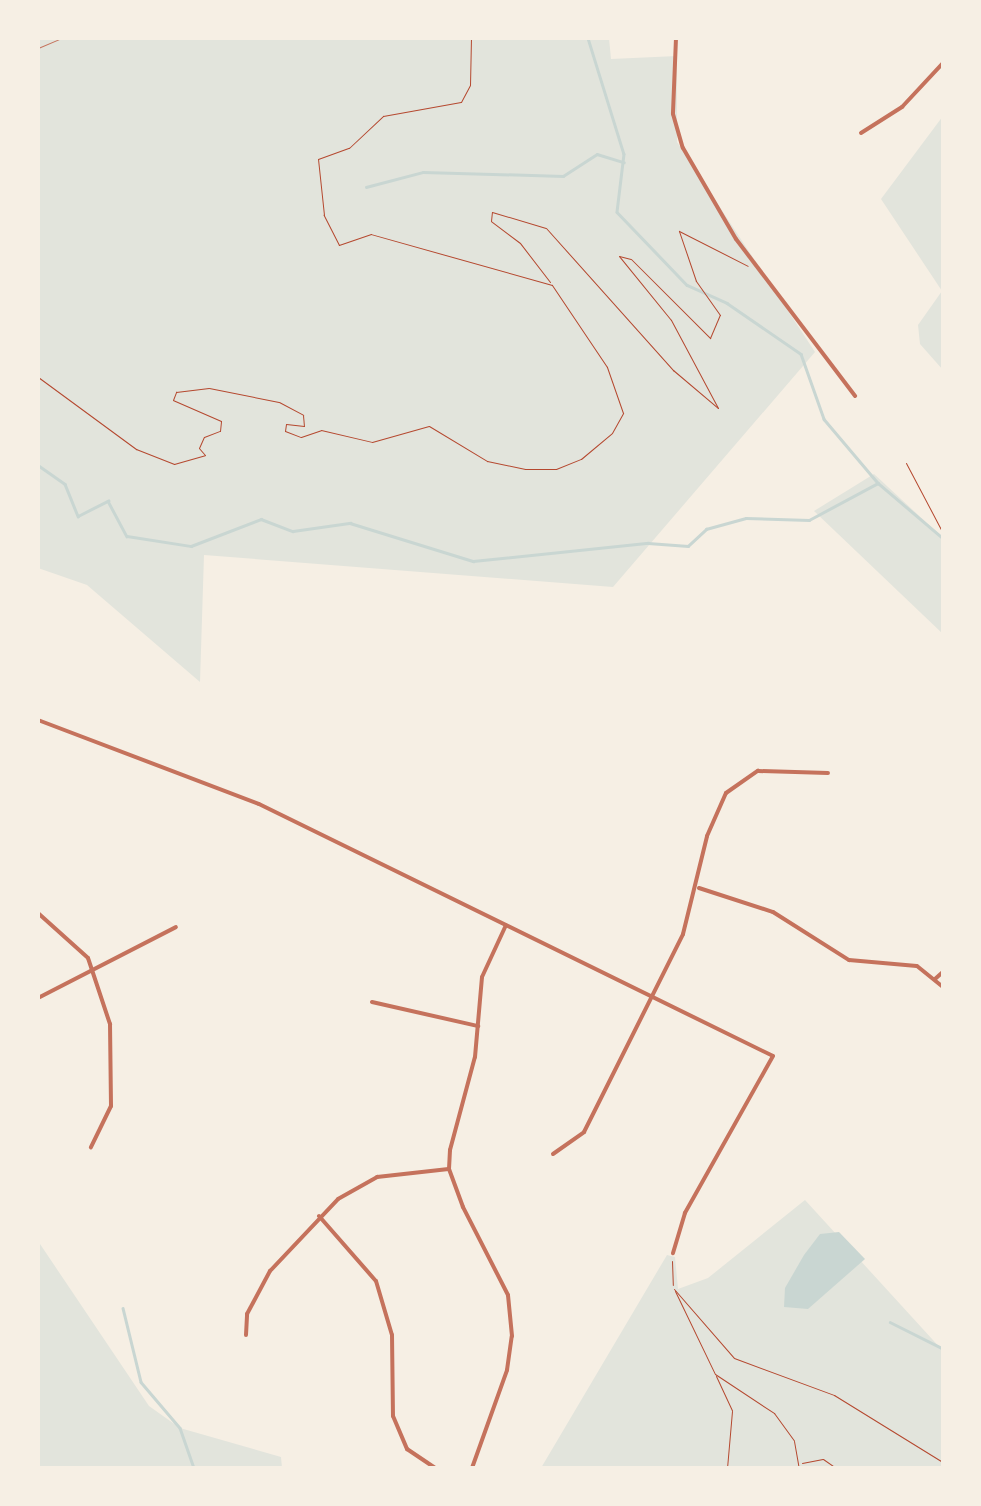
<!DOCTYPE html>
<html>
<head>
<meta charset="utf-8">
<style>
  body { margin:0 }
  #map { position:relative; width:981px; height:1506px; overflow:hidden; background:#f6efe4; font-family:Commissioner,sans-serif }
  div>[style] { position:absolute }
  .green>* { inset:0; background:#e2e4dc }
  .water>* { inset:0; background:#c9d6d2 }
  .stream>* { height:2.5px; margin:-1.25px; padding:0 1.25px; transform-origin:1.25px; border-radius:1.25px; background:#c9d6d2 }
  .path>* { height:1px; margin:-0.5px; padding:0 0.5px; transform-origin:0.5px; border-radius:0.5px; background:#b5482f }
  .service>* { height:1px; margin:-0.5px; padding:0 0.5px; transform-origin:0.5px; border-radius:0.5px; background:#c5725c }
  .minor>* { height:4px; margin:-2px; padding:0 2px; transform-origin:2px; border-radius:2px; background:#c5725c }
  span { translate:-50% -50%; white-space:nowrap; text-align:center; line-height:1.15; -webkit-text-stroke:10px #f6efe4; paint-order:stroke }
  .frame { position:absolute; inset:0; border:40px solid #f6efe4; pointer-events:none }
</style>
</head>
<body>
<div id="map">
  <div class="green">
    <i style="clip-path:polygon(38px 38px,609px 38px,611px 59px,677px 56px,677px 142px,815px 352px,613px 587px,204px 555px,200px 682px,87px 585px,38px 568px)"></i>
    <i style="clip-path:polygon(943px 116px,943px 370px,920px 344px,918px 325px,942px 291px,881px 199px)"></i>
    <i style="clip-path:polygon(874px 474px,943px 538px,943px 634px,814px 511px)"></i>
    <i style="clip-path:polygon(805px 1200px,943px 1351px,943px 1468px,541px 1468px,667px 1255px,675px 1257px,678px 1289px,708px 1278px)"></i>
    <i style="clip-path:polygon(38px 1241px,149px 1406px,180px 1428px,281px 1457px,282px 1468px,38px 1468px)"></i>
  </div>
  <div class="water">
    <i style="clip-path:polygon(839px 1232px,865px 1259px,808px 1309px,784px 1307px,785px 1288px,804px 1255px,820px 1234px)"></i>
  </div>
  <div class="stream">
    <i style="left:588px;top:38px;width:121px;rotate:72.8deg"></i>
    <i style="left:624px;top:154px;width:58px;rotate:96.9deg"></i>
    <i style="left:617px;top:212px;width:101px;rotate:46.2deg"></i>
    <i style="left:687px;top:285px;width:44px;rotate:24.2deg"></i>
    <i style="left:727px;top:303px;width:90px;rotate:34.6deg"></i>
    <i style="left:801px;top:354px;width:69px;rotate:70.5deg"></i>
    <i style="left:824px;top:419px;width:84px;rotate:49.8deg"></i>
    <i style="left:878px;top:483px;width:87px;rotate:40.3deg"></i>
    <i style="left:366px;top:187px;width:59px;rotate:-14.7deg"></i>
    <i style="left:423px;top:172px;width:140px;rotate:1.6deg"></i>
    <i style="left:563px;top:176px;width:40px;rotate:-32.9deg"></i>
    <i style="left:597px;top:154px;width:28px;rotate:17deg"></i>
    <i style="left:38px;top:465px;width:33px;rotate:35deg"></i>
    <i style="left:65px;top:484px;width:35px;rotate:68deg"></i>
    <i style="left:78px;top:516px;width:34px;rotate:-27deg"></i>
    <i style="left:108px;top:501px;width:40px;rotate:62deg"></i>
    <i style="left:127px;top:536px;width:65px;rotate:8.9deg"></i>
    <i style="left:191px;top:546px;width:75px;rotate:-21.1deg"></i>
    <i style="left:261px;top:519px;width:34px;rotate:21deg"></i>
    <i style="left:293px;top:531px;width:58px;rotate:-8deg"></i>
    <i style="left:350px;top:523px;width:129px;rotate:17.2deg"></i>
    <i style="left:473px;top:561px;width:176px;rotate:-5.9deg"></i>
    <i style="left:648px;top:543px;width:40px;rotate:4.3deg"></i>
    <i style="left:688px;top:546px;width:25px;rotate:-43deg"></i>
    <i style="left:706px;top:529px;width:41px;rotate:-15.4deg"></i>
    <i style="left:746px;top:518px;width:63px;rotate:1.8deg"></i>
    <i style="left:809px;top:520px;width:78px;rotate:-28.2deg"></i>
    <i style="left:123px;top:1308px;width:76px;rotate:76.3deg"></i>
    <i style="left:141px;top:1382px;width:60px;rotate:49.7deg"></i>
    <i style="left:180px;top:1428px;width:42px;rotate:70.7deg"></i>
    <i style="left:890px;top:1322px;width:60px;rotate:26.6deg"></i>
  </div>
  <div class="path">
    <i style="left:550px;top:282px;width:49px;rotate:-127.6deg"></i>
    <i style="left:520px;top:243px;width:36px;rotate:-143deg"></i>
    <i style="left:491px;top:221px;width:9px;rotate:-84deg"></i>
    <i style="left:492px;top:212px;width:56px;rotate:16.5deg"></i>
    <i style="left:546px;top:228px;width:191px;rotate:48.2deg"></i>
    <i style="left:673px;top:370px;width:59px;rotate:40.2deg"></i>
    <i style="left:718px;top:408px;width:100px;rotate:-118.1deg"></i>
    <i style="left:671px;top:320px;width:82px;rotate:-129.1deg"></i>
    <i style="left:619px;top:256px;width:12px;rotate:14deg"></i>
    <i style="left:631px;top:259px;width:112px;rotate:45deg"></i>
    <i style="left:710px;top:338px;width:25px;rotate:-67deg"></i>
    <i style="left:720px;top:315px;width:42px;rotate:-125.2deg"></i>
    <i style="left:696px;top:281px;width:53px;rotate:-108.8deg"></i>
    <i style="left:679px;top:231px;width:77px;rotate:26.9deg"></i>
    <i style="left:38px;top:377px;width:122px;rotate:36.3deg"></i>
    <i style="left:136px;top:449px;width:41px;rotate:21.5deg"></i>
    <i style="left:174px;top:464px;width:32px;rotate:-16deg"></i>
    <i style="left:205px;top:455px;width:9px;rotate:-131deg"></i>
    <i style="left:199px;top:448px;width:12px;rotate:-66deg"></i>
    <i style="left:204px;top:437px;width:17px;rotate:-21deg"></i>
    <i style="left:220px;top:431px;width:10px;rotate:-84deg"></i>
    <i style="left:221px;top:421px;width:52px;rotate:-156.4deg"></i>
    <i style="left:173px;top:400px;width:9px;rotate:-69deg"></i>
    <i style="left:176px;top:392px;width:33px;rotate:-7deg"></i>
    <i style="left:209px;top:388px;width:71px;rotate:11.3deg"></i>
    <i style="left:279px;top:402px;width:27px;rotate:28deg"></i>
    <i style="left:303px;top:415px;width:11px;rotate:85deg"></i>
    <i style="left:304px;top:426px;width:18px;rotate:-174deg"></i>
    <i style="left:286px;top:424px;width:7px;rotate:98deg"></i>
    <i style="left:285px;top:431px;width:17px;rotate:21deg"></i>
    <i style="left:301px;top:437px;width:21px;rotate:-19deg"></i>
    <i style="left:321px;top:430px;width:52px;rotate:13.2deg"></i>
    <i style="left:372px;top:442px;width:59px;rotate:-15.7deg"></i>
    <i style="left:429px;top:426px;width:68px;rotate:31.1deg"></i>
    <i style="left:487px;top:461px;width:39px;rotate:12deg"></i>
    <i style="left:525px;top:469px;width:31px"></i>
    <i style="left:556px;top:469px;width:27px;rotate:-22deg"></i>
    <i style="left:581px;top:459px;width:40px;rotate:-40deg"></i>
    <i style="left:612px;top:433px;width:23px;rotate:-61deg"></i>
    <i style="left:623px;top:413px;width:49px;rotate:-109.2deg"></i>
    <i style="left:607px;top:367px;width:99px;rotate:-123.9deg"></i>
    <i style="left:552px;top:285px;width:188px;rotate:-164.3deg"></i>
    <i style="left:371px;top:234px;width:34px;rotate:161deg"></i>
    <i style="left:339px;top:245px;width:34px;rotate:-117deg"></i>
    <i style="left:324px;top:215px;width:56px;rotate:-96.1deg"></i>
    <i style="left:318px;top:159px;width:33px;rotate:-20deg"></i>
    <i style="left:349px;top:148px;width:47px;rotate:-43.3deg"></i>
    <i style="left:383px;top:116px;width:79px;rotate:-10.2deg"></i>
    <i style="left:461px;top:102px;width:19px;rotate:-62deg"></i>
    <i style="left:470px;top:85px;width:47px;rotate:-88.8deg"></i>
    <i style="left:906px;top:463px;width:81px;rotate:62.2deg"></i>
    <i style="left:672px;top:1261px;width:24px;rotate:88deg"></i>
    <i style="left:674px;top:1289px;width:91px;rotate:49deg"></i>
    <i style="left:734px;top:1358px;width:107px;rotate:20.3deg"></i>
    <i style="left:834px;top:1395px;width:129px;rotate:31.7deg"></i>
    <i style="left:675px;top:1291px;width:92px;rotate:64.3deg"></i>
    <i style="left:715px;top:1374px;width:71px;rotate:33.5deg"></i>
    <i style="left:774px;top:1413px;width:34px;rotate:54deg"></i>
    <i style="left:794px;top:1441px;width:27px;rotate:80deg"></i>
    <i style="left:716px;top:1376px;width:38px;rotate:65deg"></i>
    <i style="left:732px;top:1411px;width:57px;rotate:95deg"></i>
    <i style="left:802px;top:1463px;width:21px;rotate:-11deg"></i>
    <i style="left:823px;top:1459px;width:16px;rotate:35deg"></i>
  </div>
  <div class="service">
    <i style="left:38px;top:48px;width:26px;rotate:-23deg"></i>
  </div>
  <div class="minor">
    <i style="left:676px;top:38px;width:76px;rotate:92.3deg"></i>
    <i style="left:673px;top:114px;width:35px;rotate:74deg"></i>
    <i style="left:683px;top:148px;width:105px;rotate:59.8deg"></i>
    <i style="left:736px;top:239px;width:197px;rotate:52.8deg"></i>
    <i style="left:861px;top:133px;width:49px;rotate:-32.4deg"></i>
    <i style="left:902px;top:107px;width:62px;rotate:-47deg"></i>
    <i style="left:38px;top:720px;width:236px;rotate:20.8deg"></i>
    <i style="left:259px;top:804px;width:572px;rotate:26.12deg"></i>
    <i style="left:773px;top:1056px;width:180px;rotate:119.3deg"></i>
    <i style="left:685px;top:1213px;width:42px;rotate:106.7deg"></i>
    <i style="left:699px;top:888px;width:78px;rotate:18deg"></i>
    <i style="left:773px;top:912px;width:90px;rotate:32.3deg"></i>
    <i style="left:849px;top:960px;width:68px;rotate:5deg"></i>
    <i style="left:917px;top:966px;width:35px;rotate:39deg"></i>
    <i style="left:38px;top:913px;width:67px;rotate:42deg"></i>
    <i style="left:88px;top:958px;width:70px;rotate:71.6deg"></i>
    <i style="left:110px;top:1024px;width:82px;rotate:89.3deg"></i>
    <i style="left:111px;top:1106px;width:46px;rotate:116deg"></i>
    <i style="left:935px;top:979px;width:12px;rotate:-42deg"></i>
    <i style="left:38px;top:998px;width:155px;rotate:-27.2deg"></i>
    <i style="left:372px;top:1002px;width:109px;rotate:12.8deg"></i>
    <i style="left:553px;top:1154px;width:38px;rotate:-35deg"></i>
    <i style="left:584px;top:1132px;width:221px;rotate:-63.4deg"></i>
    <i style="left:683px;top:934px;width:101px;rotate:-76.2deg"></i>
    <i style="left:707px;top:836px;width:47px;rotate:-66.2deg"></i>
    <i style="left:726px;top:793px;width:39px;rotate:-35deg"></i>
    <i style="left:758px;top:771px;width:70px;rotate:1.6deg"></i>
    <i style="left:319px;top:1216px;width:86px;rotate:48.8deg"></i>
    <i style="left:376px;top:1281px;width:56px;rotate:73.5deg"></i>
    <i style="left:392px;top:1335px;width:81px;rotate:89.3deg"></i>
    <i style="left:393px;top:1416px;width:36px;rotate:67deg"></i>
    <i style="left:407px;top:1449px;width:34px;rotate:34deg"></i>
    <i style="left:246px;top:1335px;width:21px;rotate:-87deg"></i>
    <i style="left:247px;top:1314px;width:49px;rotate:-61.9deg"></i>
    <i style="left:270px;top:1271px;width:99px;rotate:-46.6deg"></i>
    <i style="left:338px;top:1199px;width:45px;rotate:-29.4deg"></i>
    <i style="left:377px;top:1177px;width:72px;rotate:-6.3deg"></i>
    <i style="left:472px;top:1468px;width:104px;rotate:-70.3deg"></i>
    <i style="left:507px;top:1370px;width:34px;rotate:-82deg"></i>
    <i style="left:512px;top:1336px;width:41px;rotate:-95.6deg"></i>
    <i style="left:508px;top:1295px;width:99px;rotate:-117.1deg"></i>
    <i style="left:463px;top:1207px;width:40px;rotate:-110.2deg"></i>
    <i style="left:449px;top:1169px;width:19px;rotate:-87deg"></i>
    <i style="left:450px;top:1150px;width:96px;rotate:-75deg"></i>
    <i style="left:475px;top:1057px;width:80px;rotate:-85deg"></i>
    <i style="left:482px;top:977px;width:57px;rotate:-65.2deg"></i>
  </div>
  <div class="frame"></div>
</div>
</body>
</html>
